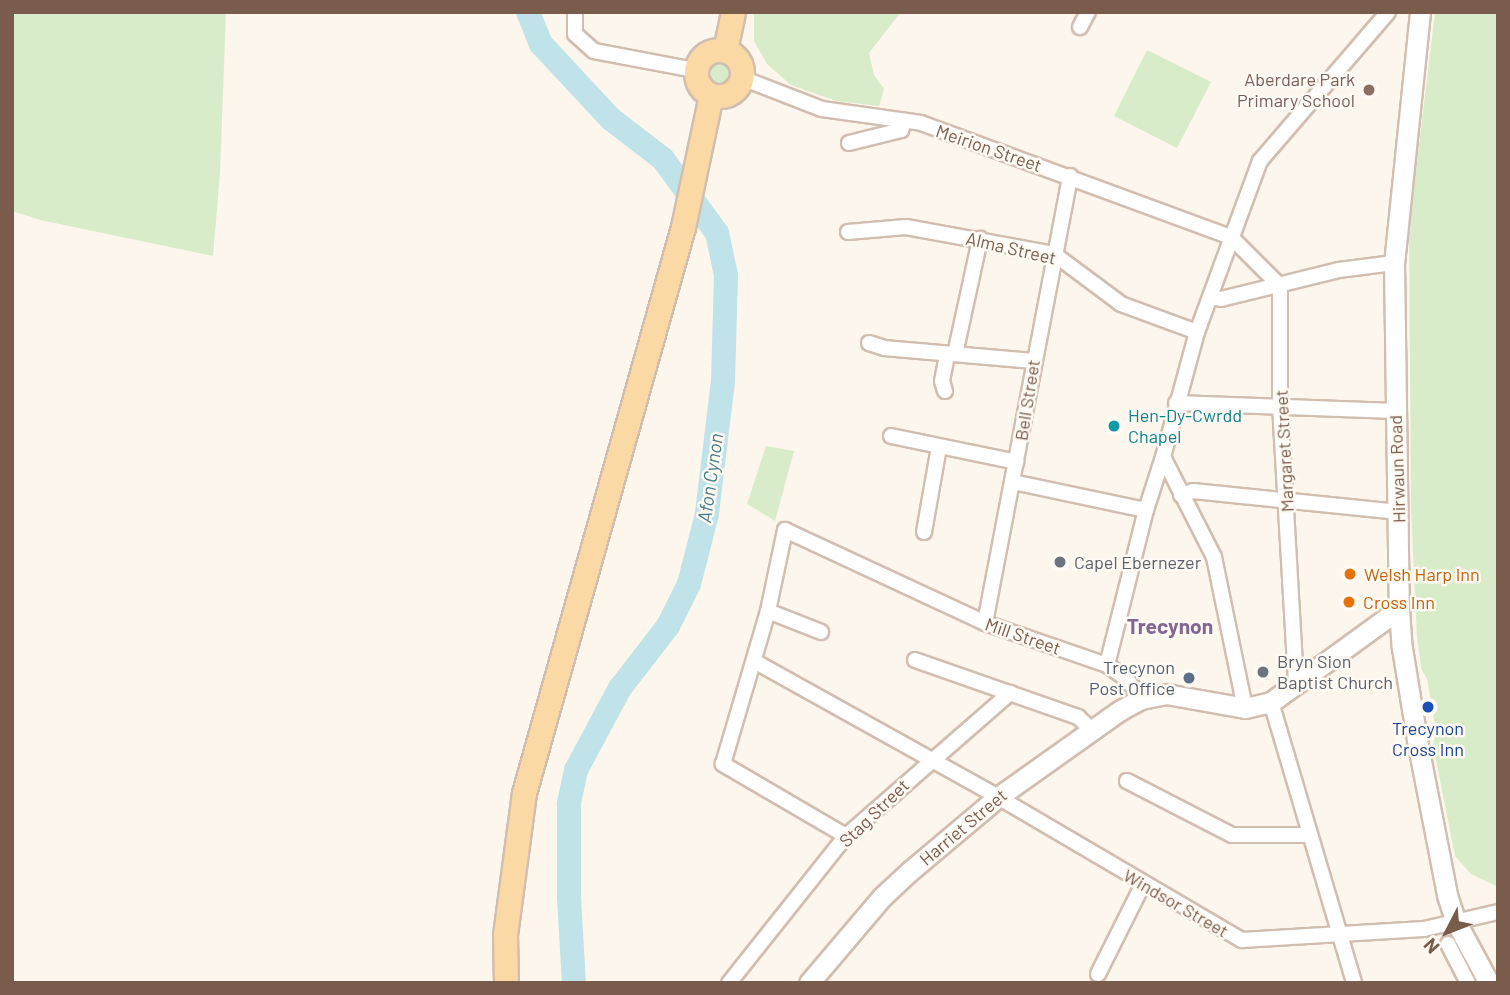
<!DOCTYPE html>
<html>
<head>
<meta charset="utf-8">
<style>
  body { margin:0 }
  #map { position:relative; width:1510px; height:995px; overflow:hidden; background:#fdf6ec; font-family:Barlow,sans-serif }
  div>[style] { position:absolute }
  .green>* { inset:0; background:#d8ecc9 }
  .round { border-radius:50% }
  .river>* { height:24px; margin:-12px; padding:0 12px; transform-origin:12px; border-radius:12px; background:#bfe3e8 }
  .roads { filter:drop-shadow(2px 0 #d1beb0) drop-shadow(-2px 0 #d1beb0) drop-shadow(0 2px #d1beb0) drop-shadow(0 -2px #d1beb0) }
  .minor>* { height:14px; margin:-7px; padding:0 7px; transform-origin:7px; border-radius:7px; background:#fff }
  .secondary>* { height:19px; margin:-9.5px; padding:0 9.5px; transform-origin:9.5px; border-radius:9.5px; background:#fff }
  .primary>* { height:23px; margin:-11.5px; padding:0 11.5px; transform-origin:11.5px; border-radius:11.5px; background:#fbd9a5 }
  .primary>.ring { margin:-11.5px; padding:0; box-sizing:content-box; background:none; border:23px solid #fbd9a5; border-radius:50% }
  .dots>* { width:19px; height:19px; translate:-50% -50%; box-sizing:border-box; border:4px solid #fffaf3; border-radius:50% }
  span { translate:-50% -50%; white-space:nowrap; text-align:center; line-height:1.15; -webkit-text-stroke:5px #fffaf3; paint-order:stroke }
  .education-label { font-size:18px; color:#785e54 }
  .right { translate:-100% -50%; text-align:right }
  .street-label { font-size:18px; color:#7a5c4d }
  .culture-label { font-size:18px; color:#0d838f }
  .left { translate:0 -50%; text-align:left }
  .worship-label { font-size:18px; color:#5b616d }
  .food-label { font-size:18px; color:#c56008 }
  .service-label { font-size:18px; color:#4e5e75 }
  .transit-label { font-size:18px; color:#164399 }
  .water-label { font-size:19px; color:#437c86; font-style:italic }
  .quarter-label { font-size:21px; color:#846695; font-weight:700 }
  .frame { position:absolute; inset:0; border:14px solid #7a5c4d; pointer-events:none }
  .north { position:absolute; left:1412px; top:897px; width:70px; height:70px; -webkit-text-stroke:5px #fffaf3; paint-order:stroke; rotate:228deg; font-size:19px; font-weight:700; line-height:28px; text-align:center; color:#7a5c4d }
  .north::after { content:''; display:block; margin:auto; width:24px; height:32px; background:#7a5c4d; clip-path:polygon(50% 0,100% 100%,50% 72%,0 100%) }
</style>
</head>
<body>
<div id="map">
  <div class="green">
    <i style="clip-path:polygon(12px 12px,226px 12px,220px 173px,213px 256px,40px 220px,12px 211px)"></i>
    <i style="clip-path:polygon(754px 12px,901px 12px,869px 53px,874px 75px,884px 89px,879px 106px,836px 101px,791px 85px,767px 64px,754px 41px)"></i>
    <i style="clip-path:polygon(1435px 12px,1498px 12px,1498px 887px,1471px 874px,1455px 856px,1433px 745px,1436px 732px,1427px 679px,1421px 668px,1417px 637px,1411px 510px,1409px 229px)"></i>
    <i style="clip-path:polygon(1147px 50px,1211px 82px,1177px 148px,1114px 116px)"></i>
    <i class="round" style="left:706px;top:61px;width:26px;height:26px"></i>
    <i style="clip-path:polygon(766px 446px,794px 451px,775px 521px,747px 504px)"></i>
  </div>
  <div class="river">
    <i style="left:528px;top:12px;width:35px;rotate:68deg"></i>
    <i style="left:541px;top:44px;width:103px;rotate:47deg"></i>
    <i style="left:611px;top:119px;width:66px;rotate:37.6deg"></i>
    <i style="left:663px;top:159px;width:92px;rotate:53.9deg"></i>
    <i style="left:717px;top:233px;width:43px;rotate:77.9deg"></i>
    <i style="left:726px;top:275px;width:106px;rotate:91.6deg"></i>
    <i style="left:723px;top:381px;width:134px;rotate:96.9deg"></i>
    <i style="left:707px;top:514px;width:72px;rotate:104.4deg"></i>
    <i style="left:689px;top:584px;width:47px;rotate:116.6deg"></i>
    <i style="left:668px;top:626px;width:78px;rotate:127.7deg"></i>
    <i style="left:620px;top:688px;width:93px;rotate:118.2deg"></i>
    <i style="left:576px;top:770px;width:35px;rotate:102deg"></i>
    <i style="left:569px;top:804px;width:93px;rotate:90deg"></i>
    <i style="left:569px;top:897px;width:86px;rotate:86.7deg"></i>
  </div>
  <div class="roads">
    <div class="minor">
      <i style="left:575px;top:12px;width:22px;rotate:90deg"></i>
      <i style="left:575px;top:34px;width:25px;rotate:42deg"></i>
      <i style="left:594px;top:51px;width:103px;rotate:10.7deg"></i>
      <i style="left:1080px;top:27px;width:17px;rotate:-62deg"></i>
      <i style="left:742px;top:78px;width:86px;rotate:21.2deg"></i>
      <i style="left:822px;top:109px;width:100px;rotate:8deg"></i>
      <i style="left:921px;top:123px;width:330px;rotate:20.2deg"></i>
      <i style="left:1231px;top:237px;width:69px;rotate:45deg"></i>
      <i style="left:1280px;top:286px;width:119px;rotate:90deg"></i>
      <i style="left:1280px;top:405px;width:280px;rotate:86.7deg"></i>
      <i style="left:849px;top:143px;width:54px;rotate:-14deg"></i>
      <i style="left:901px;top:130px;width:9px;rotate:-72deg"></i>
      <i style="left:848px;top:232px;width:58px;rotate:-4.9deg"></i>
      <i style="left:906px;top:227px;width:150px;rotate:10.3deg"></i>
      <i style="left:1054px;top:254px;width:84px;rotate:36.7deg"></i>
      <i style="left:1121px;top:304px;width:81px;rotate:20.2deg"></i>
      <i style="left:1210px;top:297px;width:11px;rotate:10deg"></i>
      <i style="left:1221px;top:299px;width:122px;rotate:-13.8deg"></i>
      <i style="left:1339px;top:270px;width:55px;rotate:-7.3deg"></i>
      <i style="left:869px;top:343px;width:16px;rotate:18deg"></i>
      <i style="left:884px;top:348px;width:150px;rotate:5deg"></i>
      <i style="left:955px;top:354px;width:118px;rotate:-77.7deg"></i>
      <i style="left:945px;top:391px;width:10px;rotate:-107deg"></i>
      <i style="left:942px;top:381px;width:26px;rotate:-79deg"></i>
      <i style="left:1176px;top:403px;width:219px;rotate:2.1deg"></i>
      <i style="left:891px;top:436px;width:128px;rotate:11.7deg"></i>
      <i style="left:1013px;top:482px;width:136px;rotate:11.9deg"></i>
      <i style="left:1181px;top:495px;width:13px;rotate:-18deg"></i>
      <i style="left:1193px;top:491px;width:207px;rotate:5.8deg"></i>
      <i style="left:924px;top:532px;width:86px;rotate:-80deg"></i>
      <i style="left:768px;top:611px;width:57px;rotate:21.6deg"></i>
      <i style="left:985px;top:623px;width:455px;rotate:-79.2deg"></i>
      <i style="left:915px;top:660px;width:173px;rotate:19.3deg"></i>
      <i style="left:1078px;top:717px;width:18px;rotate:43deg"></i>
      <i style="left:754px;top:661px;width:279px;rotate:29.1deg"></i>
      <i style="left:998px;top:797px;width:283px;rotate:30.4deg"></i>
      <i style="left:1242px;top:940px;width:182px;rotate:-3.5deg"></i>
      <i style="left:1424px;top:929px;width:76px;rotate:-12.9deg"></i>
      <i style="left:1107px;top:665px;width:160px;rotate:-75.9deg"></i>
      <i style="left:1146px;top:510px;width:56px;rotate:-72.2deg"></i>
      <i style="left:1271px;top:702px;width:293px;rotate:73.5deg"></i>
      <i style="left:1245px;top:708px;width:154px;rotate:-101.6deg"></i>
      <i style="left:1214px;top:557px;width:112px;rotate:-117deg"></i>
      <i style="left:1163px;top:457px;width:130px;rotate:-74.8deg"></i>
      <i style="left:1197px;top:332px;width:182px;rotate:-69.8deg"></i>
      <i style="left:1260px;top:161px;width:196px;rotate:-49.3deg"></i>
      <i style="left:1127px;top:781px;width:118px;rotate:27.2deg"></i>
      <i style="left:1232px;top:835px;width:78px"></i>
      <i style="left:846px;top:836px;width:143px;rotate:-149.7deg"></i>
      <i style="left:723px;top:764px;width:159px;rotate:-73.6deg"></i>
      <i style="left:768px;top:611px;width:83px;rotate:-78.1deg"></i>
      <i style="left:785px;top:530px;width:221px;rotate:24.9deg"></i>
      <i style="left:985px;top:623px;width:129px;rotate:19deg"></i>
      <i style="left:1107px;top:665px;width:24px;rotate:35deg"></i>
      <i style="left:1127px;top:679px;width:24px;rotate:55deg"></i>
      <i style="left:1448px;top:944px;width:44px;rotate:62.9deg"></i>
      <i style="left:1098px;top:974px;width:101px;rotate:-63.4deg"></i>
      <i style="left:729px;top:983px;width:188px;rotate:-51.5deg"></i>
      <i style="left:846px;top:836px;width:218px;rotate:-41.1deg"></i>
    </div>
    <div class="secondary">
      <i style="left:1420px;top:12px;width:252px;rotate:95.9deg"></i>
      <i style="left:1394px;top:263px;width:346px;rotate:89.2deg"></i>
      <i style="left:1399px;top:609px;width:39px;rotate:86deg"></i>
      <i style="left:1402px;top:648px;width:93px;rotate:80.7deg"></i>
      <i style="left:1417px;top:740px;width:158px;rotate:79deg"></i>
      <i style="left:1447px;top:895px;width:28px;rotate:72deg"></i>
      <i style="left:1456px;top:922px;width:69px;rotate:61.6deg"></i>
      <i style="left:809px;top:983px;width:113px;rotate:-49.7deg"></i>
      <i style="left:882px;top:897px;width:38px;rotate:-43deg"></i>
      <i style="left:910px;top:871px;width:115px;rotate:-40.1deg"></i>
      <i style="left:998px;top:797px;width:148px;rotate:-35.4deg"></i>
      <i style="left:1119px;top:711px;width:25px;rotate:-29deg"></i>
      <i style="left:1141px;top:699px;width:25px;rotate:-11deg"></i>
      <i style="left:1166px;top:694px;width:80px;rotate:10deg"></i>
      <i style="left:1245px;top:708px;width:27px;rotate:-13deg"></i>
      <i style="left:1271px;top:702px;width:158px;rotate:-36deg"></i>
    </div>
    <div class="primary">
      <i class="ring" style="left:696px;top:50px;width:23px;height:23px"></i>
      <i style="left:725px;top:50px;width:39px;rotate:-78deg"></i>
      <i style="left:506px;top:983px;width:48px;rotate:-91.2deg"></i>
      <i style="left:505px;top:935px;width:143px;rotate:-82.4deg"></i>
      <i style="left:524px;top:793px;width:588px;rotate:-74.31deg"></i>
      <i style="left:683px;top:227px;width:135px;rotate:-78deg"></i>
    </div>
  </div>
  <div class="dots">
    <i style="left:1369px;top:90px;background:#8d6e63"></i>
    <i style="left:1114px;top:426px;background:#0f9aa8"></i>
    <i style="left:1060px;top:562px;background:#6b7280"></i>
    <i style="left:1350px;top:574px;background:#e8710a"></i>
    <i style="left:1349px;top:602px;background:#e8710a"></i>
    <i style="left:1263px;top:672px;background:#6b7280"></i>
    <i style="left:1189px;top:678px;background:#5c6f8a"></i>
    <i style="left:1428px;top:707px;background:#1a4fb4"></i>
  </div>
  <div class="education-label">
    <span class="right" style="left:1355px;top:90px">Aberdare Park<br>Primary School</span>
  </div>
  <div class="street-label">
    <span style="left:989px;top:148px;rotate:19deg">Meirion Street</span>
    <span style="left:1011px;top:248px;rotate:13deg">Alma Street</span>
    <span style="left:1027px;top:400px;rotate:-81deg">Bell Street</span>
    <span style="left:1284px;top:451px;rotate:-93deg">Margaret Street</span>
    <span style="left:1397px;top:469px;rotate:-92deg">Hirwaun Road</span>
    <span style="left:1023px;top:636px;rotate:19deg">Mill Street</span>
    <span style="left:874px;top:813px;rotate:-44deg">Stag Street</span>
    <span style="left:963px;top:827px;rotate:-40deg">Harriet Street</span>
    <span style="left:1176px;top:903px;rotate:30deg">Windsor Street</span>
  </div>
  <div class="culture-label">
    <span class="left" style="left:1128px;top:426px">Hen-Dy-Cwrdd<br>Chapel</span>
  </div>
  <div class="worship-label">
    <span class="left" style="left:1074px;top:562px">Capel Ebernezer</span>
    <span class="left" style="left:1277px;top:672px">Bryn Sion<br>Baptist Church</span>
  </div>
  <div class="food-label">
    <span class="left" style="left:1364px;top:574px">Welsh Harp Inn</span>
    <span class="left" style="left:1363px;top:602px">Cross Inn</span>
  </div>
  <div class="service-label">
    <span class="right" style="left:1175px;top:678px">Trecynon<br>Post Office</span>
  </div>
  <div class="transit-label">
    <span style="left:1428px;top:739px">Trecynon<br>Cross Inn</span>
  </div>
  <div class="water-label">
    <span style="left:710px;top:478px;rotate:-82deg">Afon Cynon</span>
  </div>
  <div class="quarter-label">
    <span style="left:1170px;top:626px">Trecynon</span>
  </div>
  <div class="frame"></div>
  <div class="north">N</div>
</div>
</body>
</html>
